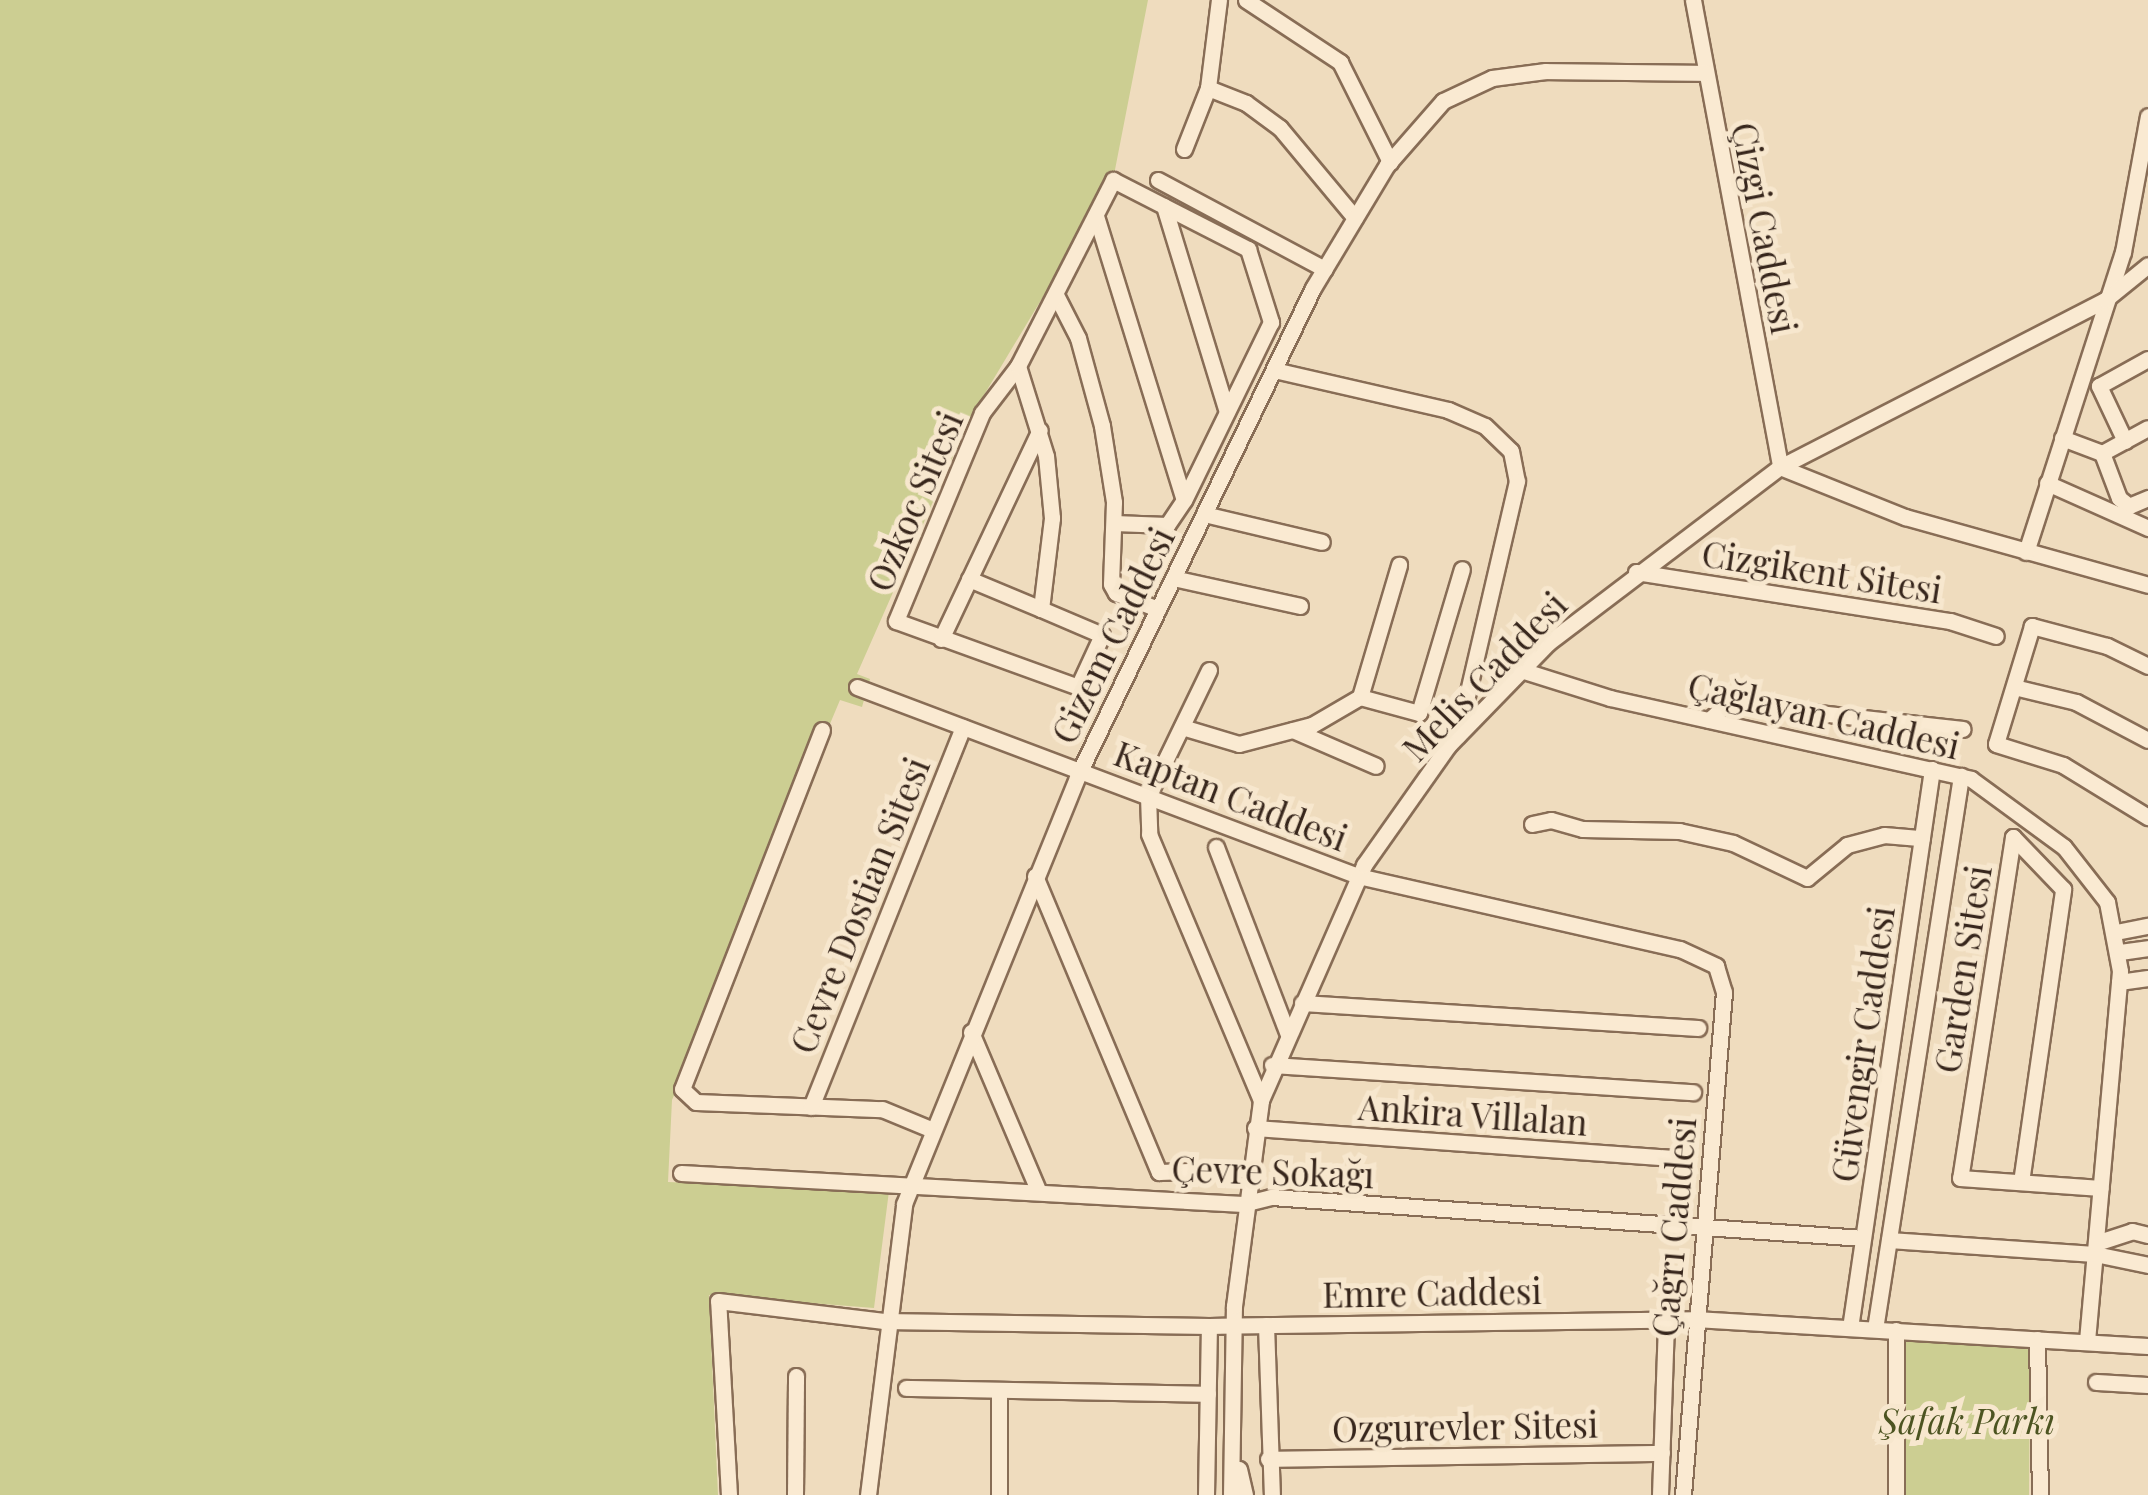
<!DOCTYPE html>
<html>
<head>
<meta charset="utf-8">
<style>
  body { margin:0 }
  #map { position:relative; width:2148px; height:1495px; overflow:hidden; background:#efdcbe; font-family:"Playfair Display",serif }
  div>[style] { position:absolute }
  .green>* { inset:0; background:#ccce92 }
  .roads { filter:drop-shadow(2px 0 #886d56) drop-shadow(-2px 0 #886d56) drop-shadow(0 2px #886d56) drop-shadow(0 -2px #886d56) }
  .street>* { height:15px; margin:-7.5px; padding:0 7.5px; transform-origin:7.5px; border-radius:7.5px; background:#faead2 }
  span { translate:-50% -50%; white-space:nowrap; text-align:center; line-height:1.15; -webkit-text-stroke:10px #f7e7ce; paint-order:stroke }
  .street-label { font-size:35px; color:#37261c }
  .park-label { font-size:35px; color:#4c5421; font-style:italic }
</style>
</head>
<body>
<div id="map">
  <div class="green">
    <i style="clip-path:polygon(0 0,1148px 0,1113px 180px,969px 420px,857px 674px,870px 679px,862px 707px,840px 700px,672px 1100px,668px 1182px,889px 1191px,874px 1308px,709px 1295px,718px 1495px,0 1495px)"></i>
    <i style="clip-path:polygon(1904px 1338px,2030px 1346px,2029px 1495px,1904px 1495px)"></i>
  </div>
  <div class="roads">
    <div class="street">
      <i style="left:1246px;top:0;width:113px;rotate:33.4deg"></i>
      <i style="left:1340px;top:62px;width:112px;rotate:63.4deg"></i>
      <i style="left:1693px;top:0;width:475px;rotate:79.4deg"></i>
      <i style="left:1208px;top:88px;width:41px;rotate:21.5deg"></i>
      <i style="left:1246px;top:103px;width:42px;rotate:36.3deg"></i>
      <i style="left:1280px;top:128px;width:117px;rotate:50.2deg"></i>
      <i style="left:1184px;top:149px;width:66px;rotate:-68.5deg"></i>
      <i style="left:1208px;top:88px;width:89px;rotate:-82.9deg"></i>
      <i style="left:1158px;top:180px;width:189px;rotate:28.1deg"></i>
      <i style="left:1164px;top:206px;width:215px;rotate:73deg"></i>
      <i style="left:1096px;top:216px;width:297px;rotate:72.8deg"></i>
      <i style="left:1057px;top:297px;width:46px;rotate:62.9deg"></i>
      <i style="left:1078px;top:338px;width:91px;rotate:74.7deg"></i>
      <i style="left:1102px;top:426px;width:77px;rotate:81deg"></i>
      <i style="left:1114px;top:502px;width:82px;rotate:92.1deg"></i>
      <i style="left:1111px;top:584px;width:10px;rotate:61deg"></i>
      <i style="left:1116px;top:593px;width:45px;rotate:20.9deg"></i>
      <i style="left:1018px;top:366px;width:59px;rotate:127.5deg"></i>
      <i style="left:982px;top:413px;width:225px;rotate:112.5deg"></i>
      <i style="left:896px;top:621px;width:194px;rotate:19.9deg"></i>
      <i style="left:1078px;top:687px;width:57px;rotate:-65.2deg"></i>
      <i style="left:1102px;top:635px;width:66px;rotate:-156.9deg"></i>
      <i style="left:1041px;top:609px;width:92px;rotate:-83.1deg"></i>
      <i style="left:1052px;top:518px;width:62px;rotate:-95.5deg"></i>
      <i style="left:1046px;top:456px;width:94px;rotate:-107.3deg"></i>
      <i style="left:1018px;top:366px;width:209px;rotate:-62.9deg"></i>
      <i style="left:1113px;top:180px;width:152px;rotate:27.1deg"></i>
      <i style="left:1248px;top:249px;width:77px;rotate:72.5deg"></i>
      <i style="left:1271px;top:322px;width:198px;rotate:116deg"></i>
      <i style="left:1184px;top:500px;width:30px;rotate:124deg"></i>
      <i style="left:1167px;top:525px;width:53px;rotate:-177.8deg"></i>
      <i style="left:1274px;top:370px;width:179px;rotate:12.9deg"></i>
      <i style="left:1448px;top:410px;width:40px;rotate:23.4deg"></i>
      <i style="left:1485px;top:426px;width:36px;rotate:44deg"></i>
      <i style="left:1511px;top:451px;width:31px;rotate:79deg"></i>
      <i style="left:1517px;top:481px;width:261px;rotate:103.1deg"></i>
      <i style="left:2062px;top:438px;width:43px;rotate:20.6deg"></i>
      <i style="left:2102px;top:453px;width:52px;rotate:-28.5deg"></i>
      <i style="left:2125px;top:441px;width:61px;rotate:-115.3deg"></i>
      <i style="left:2099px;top:386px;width:56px;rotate:-28.9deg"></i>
      <i style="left:2102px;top:453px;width:48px;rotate:69.3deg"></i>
      <i style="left:2119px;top:498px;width:13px;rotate:39deg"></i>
      <i style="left:2129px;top:506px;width:21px;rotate:-23deg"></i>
      <i style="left:1780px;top:467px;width:135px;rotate:21.8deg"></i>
      <i style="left:1905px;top:517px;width:252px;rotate:15.6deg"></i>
      <i style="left:2047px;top:483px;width:111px;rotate:24deg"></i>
      <i style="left:1204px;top:514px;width:121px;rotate:13.3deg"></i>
      <i style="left:2026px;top:552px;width:315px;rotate:-72.1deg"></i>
      <i style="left:2123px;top:252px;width:138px;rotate:-79.6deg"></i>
      <i style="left:1636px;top:572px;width:318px;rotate:8.9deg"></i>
      <i style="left:1950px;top:621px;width:48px;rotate:18.1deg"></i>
      <i style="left:1173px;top:578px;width:130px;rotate:12.4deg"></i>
      <i style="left:969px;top:579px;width:78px;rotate:22.6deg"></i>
      <i style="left:941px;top:639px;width:231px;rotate:-64.7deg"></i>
      <i style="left:2148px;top:666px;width:46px;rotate:-154deg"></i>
      <i style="left:2107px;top:646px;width:78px;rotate:-165.1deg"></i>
      <i style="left:2032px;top:626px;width:123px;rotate:107deg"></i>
      <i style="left:1996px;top:744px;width:70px;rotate:17.4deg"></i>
      <i style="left:2063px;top:765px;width:100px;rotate:31.5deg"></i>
      <i style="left:1209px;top:670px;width:140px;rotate:115.8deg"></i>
      <i style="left:1148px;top:796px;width:38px;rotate:88deg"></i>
      <i style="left:1149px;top:834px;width:289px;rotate:67.2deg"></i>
      <i style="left:1521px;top:670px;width:93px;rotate:17.5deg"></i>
      <i style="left:1610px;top:698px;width:370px;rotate:12.6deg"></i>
      <i style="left:1971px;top:779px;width:115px;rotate:36.2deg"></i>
      <i style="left:2064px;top:847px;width:70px;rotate:52deg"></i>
      <i style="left:2107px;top:902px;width:70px;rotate:79.3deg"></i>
      <i style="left:2120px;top:971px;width:371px;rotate:95.1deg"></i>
      <i style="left:857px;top:687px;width:535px;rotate:20.67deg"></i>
      <i style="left:1358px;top:876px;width:330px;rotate:12.8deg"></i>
      <i style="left:1680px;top:949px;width:40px;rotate:25deg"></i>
      <i style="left:1716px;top:966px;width:27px;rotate:73deg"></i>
      <i style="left:1724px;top:992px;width:505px;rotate:94.66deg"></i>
      <i style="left:2014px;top:687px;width:64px;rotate:13.6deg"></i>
      <i style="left:2076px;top:702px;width:81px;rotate:27.8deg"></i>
      <i style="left:1360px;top:697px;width:61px;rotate:15.2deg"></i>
      <i style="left:1419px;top:713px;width:150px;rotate:-73.4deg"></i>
      <i style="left:1709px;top:720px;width:25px;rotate:-42deg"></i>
      <i style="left:1728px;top:703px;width:236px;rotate:6.3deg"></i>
      <i style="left:1182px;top:727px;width:59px;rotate:16.6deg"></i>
      <i style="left:1239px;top:744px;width:75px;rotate:-14.6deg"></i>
      <i style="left:1312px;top:725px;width:56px;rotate:-30.3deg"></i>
      <i style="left:1360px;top:697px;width:138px;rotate:-73.5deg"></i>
      <i style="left:822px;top:730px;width:385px;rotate:111.3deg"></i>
      <i style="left:682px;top:1089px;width:19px;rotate:43deg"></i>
      <i style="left:696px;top:1102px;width:186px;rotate:2.2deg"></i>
      <i style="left:882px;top:1109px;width:55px;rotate:22.4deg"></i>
      <i style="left:1293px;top:730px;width:90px;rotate:23.4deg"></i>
      <i style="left:1532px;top:824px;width:19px;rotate:-12deg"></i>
      <i style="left:1551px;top:820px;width:33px;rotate:16deg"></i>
      <i style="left:1583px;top:829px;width:96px;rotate:1.2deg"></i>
      <i style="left:1679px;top:831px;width:55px;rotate:12.5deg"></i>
      <i style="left:1733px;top:843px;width:82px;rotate:25.3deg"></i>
      <i style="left:1807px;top:878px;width:52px;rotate:-39.5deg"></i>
      <i style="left:1847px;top:845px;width:38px;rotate:-15deg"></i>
      <i style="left:1884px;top:835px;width:38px;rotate:5deg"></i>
      <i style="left:1216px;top:847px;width:201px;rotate:69deg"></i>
      <i style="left:1035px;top:876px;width:321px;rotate:67.3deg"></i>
      <i style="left:1159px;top:1172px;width:90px;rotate:-1.9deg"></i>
      <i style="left:2116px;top:932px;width:33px;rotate:-11deg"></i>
      <i style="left:2120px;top:952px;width:28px;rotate:-8deg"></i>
      <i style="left:2119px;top:982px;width:29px;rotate:-8deg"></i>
      <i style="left:1302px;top:1003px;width:397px;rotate:3.6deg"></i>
      <i style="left:971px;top:1032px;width:172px;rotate:67deg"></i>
      <i style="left:1272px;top:1065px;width:422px;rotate:3.7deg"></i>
      <i style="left:811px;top:1107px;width:409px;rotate:-68.2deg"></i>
      <i style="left:1255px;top:1128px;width:433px;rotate:4.1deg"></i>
      <i style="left:681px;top:1173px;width:563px;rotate:3.16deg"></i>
      <i style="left:1243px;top:1204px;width:29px;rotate:-14deg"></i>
      <i style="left:1271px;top:1197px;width:593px;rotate:3.96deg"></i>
      <i style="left:2021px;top:1182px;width:296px;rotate:-81.8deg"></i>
      <i style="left:2063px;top:889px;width:72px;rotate:-133.9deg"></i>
      <i style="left:2013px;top:837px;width:345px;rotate:98.8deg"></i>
      <i style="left:1960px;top:1178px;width:141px;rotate:4.1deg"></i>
      <i style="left:1889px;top:1240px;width:206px;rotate:3.9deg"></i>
      <i style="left:2095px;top:1254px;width:54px;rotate:11.7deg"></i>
      <i style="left:2096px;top:1243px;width:38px;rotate:-18deg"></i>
      <i style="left:2132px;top:1231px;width:16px;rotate:14deg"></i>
      <i style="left:1266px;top:1325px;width:170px;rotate:88deg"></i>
      <i style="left:1850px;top:1328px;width:565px;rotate:-81.65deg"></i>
      <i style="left:1875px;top:1329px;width:560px;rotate:-81.16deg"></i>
      <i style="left:2037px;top:1339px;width:156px;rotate:88.9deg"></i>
      <i style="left:2096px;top:1382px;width:52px;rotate:3.3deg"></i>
      <i style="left:906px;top:1388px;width:302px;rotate:1.1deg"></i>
      <i style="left:1268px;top:1459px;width:394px;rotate:-0.9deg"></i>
      <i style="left:1239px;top:1469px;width:27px;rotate:77deg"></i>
      <i style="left:729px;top:1495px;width:194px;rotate:-93.2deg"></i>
      <i style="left:718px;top:1301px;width:167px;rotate:6.9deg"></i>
      <i style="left:884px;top:1321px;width:325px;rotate:0.9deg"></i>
      <i style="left:1209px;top:1326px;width:485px;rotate:-0.8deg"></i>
      <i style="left:1694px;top:1319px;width:455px;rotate:3.4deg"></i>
      <i style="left:795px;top:1495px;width:119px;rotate:-89.5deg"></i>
      <i style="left:868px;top:1495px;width:293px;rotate:-82.9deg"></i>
      <i style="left:904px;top:1204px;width:461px;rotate:-67.9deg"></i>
      <i style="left:1077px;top:777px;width:543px;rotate:-64.24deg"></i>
      <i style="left:1313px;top:288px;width:144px;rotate:-59deg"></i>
      <i style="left:1387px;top:165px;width:85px;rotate:-48.8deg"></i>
      <i style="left:1443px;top:101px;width:54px;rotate:-25.1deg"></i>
      <i style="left:1492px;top:78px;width:54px;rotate:-7.4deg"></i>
      <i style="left:1546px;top:71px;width:160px;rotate:0.7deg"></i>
      <i style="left:999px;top:1495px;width:105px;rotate:-90deg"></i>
      <i style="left:1206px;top:1495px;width:169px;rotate:-89deg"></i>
      <i style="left:1231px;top:1495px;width:189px;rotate:-89.1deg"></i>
      <i style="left:1234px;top:1306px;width:208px;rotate:-82.5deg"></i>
      <i style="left:1261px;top:1100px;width:257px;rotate:-66.3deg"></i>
      <i style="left:1364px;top:865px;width:146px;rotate:-54.8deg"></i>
      <i style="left:1448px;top:746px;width:144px;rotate:-45.8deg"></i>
      <i style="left:1548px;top:643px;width:291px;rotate:-37.2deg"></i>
      <i style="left:1780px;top:467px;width:365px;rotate:-27.2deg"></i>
      <i style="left:2105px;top:300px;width:55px;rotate:-39.1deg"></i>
      <i style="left:1660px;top:1495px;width:176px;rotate:-88deg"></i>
      <i style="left:1896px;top:1495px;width:165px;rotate:-90deg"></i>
    </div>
  </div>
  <div class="street-label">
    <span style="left:1765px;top:228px;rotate:79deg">Çizgi Caddesi</span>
    <span style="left:914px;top:501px;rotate:-67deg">Ozkoc Sitesi</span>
    <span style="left:1822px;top:571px;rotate:9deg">Cizgikent Sitesi</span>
    <span style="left:1112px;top:635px;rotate:-64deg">Gizem Caddesi</span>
    <span style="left:1484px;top:676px;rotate:-46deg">Melis Caddesi</span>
    <span style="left:1824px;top:715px;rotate:13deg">Çağlayan Caddesi</span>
    <span style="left:1231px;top:795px;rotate:21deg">Kaptan Caddesi</span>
    <span style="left:859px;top:905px;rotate:-68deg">Cevre Dostian Sitesi</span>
    <span style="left:1962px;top:969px;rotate:-81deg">Garden Sitesi</span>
    <span style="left:1862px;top:1044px;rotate:-82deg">Güvengir Caddesi</span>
    <span style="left:1473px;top:1114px;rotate:4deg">Ankira Villalan</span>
    <span style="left:1273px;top:1171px;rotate:2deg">Çevre Sokağı</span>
    <span style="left:1673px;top:1227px;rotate:-85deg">Çağrı Caddesi</span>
    <span style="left:1432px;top:1292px;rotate:-1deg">Emre Caddesi</span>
    <span style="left:1465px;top:1426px;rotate:-1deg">Ozgurevler Sitesi</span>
  </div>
  <div class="park-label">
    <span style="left:1967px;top:1420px">Şafak Parkı</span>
  </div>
</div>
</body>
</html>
